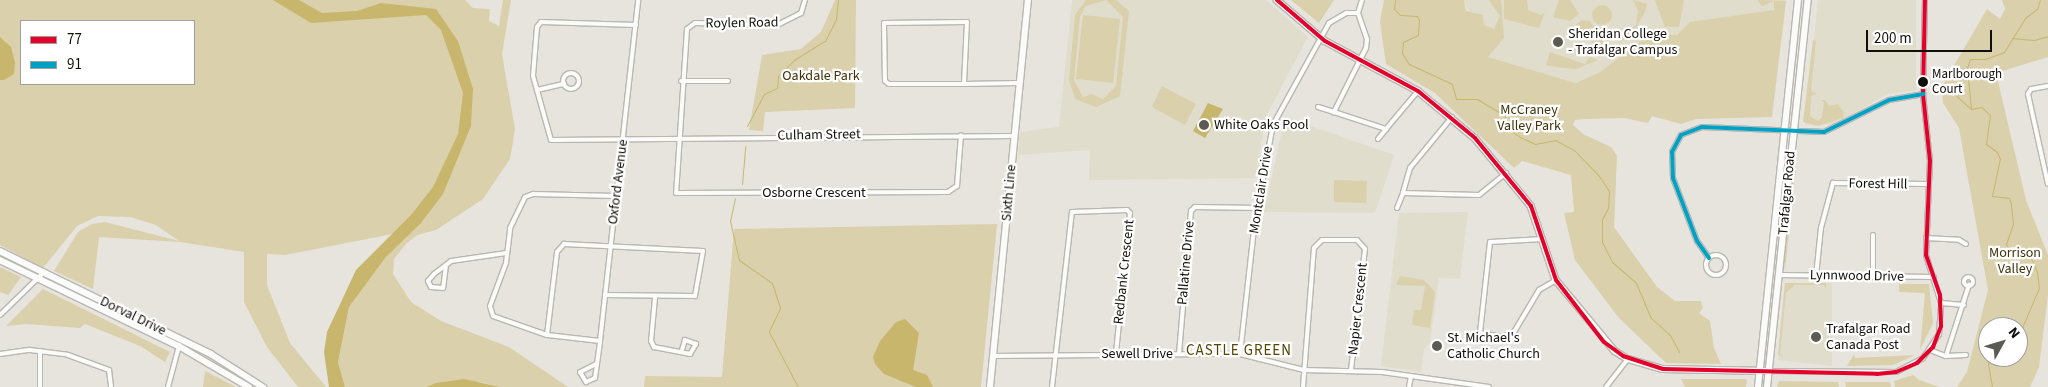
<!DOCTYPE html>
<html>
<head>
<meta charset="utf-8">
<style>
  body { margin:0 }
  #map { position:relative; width:2048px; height:387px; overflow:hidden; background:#e6e4dc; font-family:"Source Sans 3",sans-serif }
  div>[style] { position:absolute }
  .built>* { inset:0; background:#e0ddcc }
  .green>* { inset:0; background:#dad0ac }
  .round { border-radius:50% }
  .water>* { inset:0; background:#c8b66d }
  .stream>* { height:1px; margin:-0.5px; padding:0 0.5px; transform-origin:0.5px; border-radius:0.5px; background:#c8b66d }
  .roads { filter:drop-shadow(1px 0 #b8b7b1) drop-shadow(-1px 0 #b8b7b1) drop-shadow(0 1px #b8b7b1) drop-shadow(0 -1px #b8b7b1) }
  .street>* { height:4px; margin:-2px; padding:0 2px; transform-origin:2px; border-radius:2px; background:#fbfbfa }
  .street>.ring { margin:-2px; padding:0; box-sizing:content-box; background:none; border:4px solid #fbfbfa; border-radius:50% }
  .secondary>* { height:5.5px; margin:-2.75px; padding:0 2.75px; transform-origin:2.75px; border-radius:2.75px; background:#fbfbfa }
  .primary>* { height:6px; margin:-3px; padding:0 3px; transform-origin:3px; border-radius:3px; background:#fbfbfa }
  .bus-1>* { height:4px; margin:-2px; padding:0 2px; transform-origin:2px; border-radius:2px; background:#e4002b }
  .bus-2>* { height:4px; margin:-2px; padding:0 2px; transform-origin:2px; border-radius:2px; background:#01a1c4 }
  .dots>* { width:14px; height:14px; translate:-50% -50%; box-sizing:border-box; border:2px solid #fff; border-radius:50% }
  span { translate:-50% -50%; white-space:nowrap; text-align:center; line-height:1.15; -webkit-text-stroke:4.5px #fff; paint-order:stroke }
  .bus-label { font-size:13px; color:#100f09 }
  .left { translate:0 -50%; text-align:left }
  .street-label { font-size:14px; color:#100f09 }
  .poi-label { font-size:14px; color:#100f09 }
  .park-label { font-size:14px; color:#3f3409 }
  .neighbourhood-label { font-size:15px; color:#544602; letter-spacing:1px }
  .legend { position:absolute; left:20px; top:20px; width:175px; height:65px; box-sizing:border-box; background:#fff; border:1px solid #9f9f9d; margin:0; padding:6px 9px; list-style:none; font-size:15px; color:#100f09 }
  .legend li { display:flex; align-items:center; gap:10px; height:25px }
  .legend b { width:25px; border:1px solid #9f9f9d }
  .north { position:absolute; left:1978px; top:317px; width:50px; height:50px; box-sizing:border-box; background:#fff; border:1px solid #9f9f9d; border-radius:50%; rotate:51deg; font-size:14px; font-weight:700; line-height:20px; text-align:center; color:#100f09 }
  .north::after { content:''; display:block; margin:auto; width:18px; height:22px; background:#5b5a53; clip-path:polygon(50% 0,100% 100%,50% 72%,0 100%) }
  .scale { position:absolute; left:1866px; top:30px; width:126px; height:22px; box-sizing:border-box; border:2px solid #100f09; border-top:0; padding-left:6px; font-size:15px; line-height:18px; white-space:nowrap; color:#100f09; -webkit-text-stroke:4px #fff; paint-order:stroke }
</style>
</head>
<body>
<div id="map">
  <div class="built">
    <i style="clip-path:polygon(1072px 0,1266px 0,1308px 37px,1265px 118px,1256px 178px,1089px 180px,1090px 150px,1018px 155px,1020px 132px,1059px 127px)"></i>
    <i style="clip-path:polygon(1464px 0,1786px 0,1782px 38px,1650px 34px,1600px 72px,1576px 83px,1488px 57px)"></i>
    <i style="clip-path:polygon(1818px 0,1916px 0,1916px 90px,1888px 94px,1834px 124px,1805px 125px)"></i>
    <i style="clip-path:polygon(1285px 117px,1394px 155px,1375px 213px,1264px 212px)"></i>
    <i style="clip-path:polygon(1468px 212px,1460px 279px,1439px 278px,1430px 343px,1424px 349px,1421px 372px,1381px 366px,1399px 213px)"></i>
    <i style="clip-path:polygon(1785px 283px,1832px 283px,1832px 366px,1778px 360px)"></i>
  </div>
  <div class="green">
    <i style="clip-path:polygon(evenodd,0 0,465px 0,473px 8px,490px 9px,489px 21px,499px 26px,503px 0,511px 0,502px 54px,515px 129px,510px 159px,483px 199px,436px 230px,417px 235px,406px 244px,394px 259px,393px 274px,411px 302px,441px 321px,509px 347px,568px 387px,500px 387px,480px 382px,436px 383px,426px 387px,345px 387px,338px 362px,349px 307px,386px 257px,413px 230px,285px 255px,267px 254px,267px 285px,290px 343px,326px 387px,298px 387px,267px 347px,244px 302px,244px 252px,180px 242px,99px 237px,93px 289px,54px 271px,78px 232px,92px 224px,105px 222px,179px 241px,156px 225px,130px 217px,98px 216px,77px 226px,43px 268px,0 245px,0 0,21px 21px,194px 21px,194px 84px,21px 84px,21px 21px)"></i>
    <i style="clip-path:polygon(835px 0,856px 0,855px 108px,765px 112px,763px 131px,749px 130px,762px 55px,801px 49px,821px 32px)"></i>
    <i style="clip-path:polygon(evenodd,1086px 0,1116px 0,1129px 11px,1120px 96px,1096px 107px,1075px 99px,1069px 80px,1075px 15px,1086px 0,1106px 0,1123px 17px,1116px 86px,1103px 99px,1092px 94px,1083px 97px,1074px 80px,1080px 16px,1086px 6px,1106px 0)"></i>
    <i style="clip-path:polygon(1291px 0,1334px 0,1319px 23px)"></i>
    <i style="clip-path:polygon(1384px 0,1464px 0,1466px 11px,1483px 15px,1484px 25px,1494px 29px,1500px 16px,1489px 0,1501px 0,1504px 38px,1488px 57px,1576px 83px,1600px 72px,1650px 34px,1677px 35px,1690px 22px,1774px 10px,1774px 1px,1762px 6px,1757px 0,1786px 1px,1772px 117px,1696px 119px,1681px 124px,1652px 116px,1648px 123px,1624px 118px,1584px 119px,1575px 120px,1573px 125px,1583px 134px,1611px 147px,1617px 156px,1614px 227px,1657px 287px,1675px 301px,1701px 301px,1703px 308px,1699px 313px,1710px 321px,1714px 348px,1721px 364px,1666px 363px,1619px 318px,1575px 260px,1564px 213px,1574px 212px,1571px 175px,1522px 161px,1514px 168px,1435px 93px,1386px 64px,1380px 22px)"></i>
    <i style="clip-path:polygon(1504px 0,1527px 0,1528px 10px,1541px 15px,1545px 12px,1539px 28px,1504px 19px)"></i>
    <i style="clip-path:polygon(1559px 0,1570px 0,1579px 14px,1570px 21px,1553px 17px)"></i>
    <i style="clip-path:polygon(1633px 0,1647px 4px,1645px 12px,1632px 34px,1617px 44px,1636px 25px,1638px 11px)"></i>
    <i style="clip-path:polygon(1655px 0,1684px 0,1679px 27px,1665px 27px)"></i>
    <i style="clip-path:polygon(evenodd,2002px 0,2048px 0,2048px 57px,1996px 73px,2026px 200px,2048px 255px,2048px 295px,2039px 367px,2030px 387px,1957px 387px,1967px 372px,1988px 290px,1959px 128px,1943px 103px,1942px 86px,1987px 9px,2000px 19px,2005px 9px,2002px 0,1988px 327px,2018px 327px,2018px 357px,1988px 357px,1988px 327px)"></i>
    <i class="round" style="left:1592px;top:5px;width:20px;height:20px"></i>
    <i style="clip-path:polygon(1083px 15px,1120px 19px,1113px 83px,1076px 79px)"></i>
    <i style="clip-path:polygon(1582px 20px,1590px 21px,1604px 43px,1598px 45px,1591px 42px,1592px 38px,1573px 35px,1574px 26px)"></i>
    <i style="clip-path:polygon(1813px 40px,1816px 41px,1811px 91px,1817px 94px,1811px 96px,1810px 116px,1818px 121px,1822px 117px,1824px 102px,1821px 100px,1825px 100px,1829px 106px,1838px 104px,1844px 113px,1843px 118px,1818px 126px,1803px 122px)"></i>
    <i style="clip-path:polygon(1550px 52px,1585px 64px,1590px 57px,1598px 60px,1576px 69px,1555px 67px,1546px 65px)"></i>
    <i style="clip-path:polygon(1162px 86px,1196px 104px,1185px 125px,1152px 107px)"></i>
    <i style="clip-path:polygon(1794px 170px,1796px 170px,1785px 270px,1784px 263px)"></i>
    <i style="clip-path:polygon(1334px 180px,1367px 181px,1366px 203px,1334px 202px)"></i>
    <i style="clip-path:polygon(997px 224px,981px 387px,644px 387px,645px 376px,722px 377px,734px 229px)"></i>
    <i style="clip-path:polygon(0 267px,21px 277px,8px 295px,0 292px)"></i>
    <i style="clip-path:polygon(1400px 276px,1424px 280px,1435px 292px,1430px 328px,1412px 325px,1414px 310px,1421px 310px,1425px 286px,1396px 285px)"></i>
    <i style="clip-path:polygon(1785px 283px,1826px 283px,1826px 289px,1824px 285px,1795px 285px,1786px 293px,1780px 354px,1783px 356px,1778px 355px)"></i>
    <i style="clip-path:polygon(1899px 284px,1929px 284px,1933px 323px,1920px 350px,1925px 293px,1899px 292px)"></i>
    <i style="clip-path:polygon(43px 289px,170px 352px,165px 362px,140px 346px,85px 324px,80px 328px,26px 324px,6px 326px)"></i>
    <i style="clip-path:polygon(1854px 354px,1855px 358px,1915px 355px,1893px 365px,1847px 366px)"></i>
    <i style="clip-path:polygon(205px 371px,236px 387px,237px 387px,203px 387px)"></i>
    <i style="clip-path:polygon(1913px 375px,1919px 380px,1939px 387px,1895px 387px,1894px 381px)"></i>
    <i style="clip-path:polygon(1681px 379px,1745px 379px,1747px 380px,1746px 387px,1685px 387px)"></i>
    <i style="clip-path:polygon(1779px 381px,1838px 382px,1839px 387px,1777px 387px)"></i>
    <i style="clip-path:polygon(1845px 382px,1890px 382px,1891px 387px,1846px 387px)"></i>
  </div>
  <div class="water">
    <i style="clip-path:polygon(273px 0,299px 0,322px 13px,357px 11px,381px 3px,436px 9px,458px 41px,473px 89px,471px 126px,443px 194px,421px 223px,386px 257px,349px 307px,338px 362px,345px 387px,329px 387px,324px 352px,327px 332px,356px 270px,411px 215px,433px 187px,458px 134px,463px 93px,441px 30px,426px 15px,311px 23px)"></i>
    <i style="clip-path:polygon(0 37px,11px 47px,15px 63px,14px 74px,4px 80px,0 80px)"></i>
    <i style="clip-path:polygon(1208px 103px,1223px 109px,1205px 138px,1193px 131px)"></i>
    <i style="clip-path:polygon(905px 319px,919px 333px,913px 370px,927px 375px,933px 387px,916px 387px,884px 374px,875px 364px,873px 357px,880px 341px,896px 322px)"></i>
    <i style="clip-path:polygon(464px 379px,500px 387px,426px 387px,436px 383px)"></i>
  </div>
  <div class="stream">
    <i style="left:1395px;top:0;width:9px;rotate:96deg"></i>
    <i style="left:1394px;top:9px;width:8px;rotate:45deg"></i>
    <i style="left:1400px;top:15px;width:17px;rotate:3deg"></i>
    <i style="left:1417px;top:16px;width:4px;rotate:63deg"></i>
    <i style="left:1419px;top:20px;width:15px;rotate:94deg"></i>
    <i style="left:1418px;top:35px;width:17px;rotate:155deg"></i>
    <i style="left:1403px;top:42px;width:11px;rotate:95deg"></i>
    <i style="left:1402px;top:53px;width:13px;rotate:58deg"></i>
    <i style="left:1409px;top:64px;width:47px;rotate:24.9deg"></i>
    <i style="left:1452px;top:84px;width:16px;rotate:75deg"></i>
    <i style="left:1456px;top:99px;width:21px"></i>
    <i style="left:1477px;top:99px;width:31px;rotate:31deg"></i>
    <i style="left:1504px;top:115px;width:16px;rotate:68deg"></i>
    <i style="left:1510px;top:130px;width:12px;rotate:35deg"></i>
    <i style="left:1520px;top:137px;width:17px;rotate:25deg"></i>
    <i style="left:1535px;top:144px;width:20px;rotate:-11deg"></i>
    <i style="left:1555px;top:140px;width:21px;rotate:28deg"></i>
    <i style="left:1574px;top:150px;width:36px;rotate:46deg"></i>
    <i style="left:1599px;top:176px;width:18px;rotate:56deg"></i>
    <i style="left:1609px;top:191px;width:17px;rotate:93deg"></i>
    <i style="left:1608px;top:208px;width:13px;rotate:117deg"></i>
    <i style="left:1602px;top:220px;width:22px;rotate:90deg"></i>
    <i style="left:1602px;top:242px;width:22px;rotate:63deg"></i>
    <i style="left:1612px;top:262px;width:32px;rotate:41deg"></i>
    <i style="left:1636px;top:283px;width:38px;rotate:67deg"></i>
    <i style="left:1651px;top:318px;width:25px;rotate:42deg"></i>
    <i style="left:1670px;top:335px;width:19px;rotate:62deg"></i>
    <i style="left:2012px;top:38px;width:22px;rotate:5deg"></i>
    <i style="left:2034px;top:40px;width:15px;rotate:-16deg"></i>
    <i style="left:1951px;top:91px;width:27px;rotate:42deg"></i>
    <i style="left:747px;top:126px;width:36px;rotate:-62deg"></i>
    <i style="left:764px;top:94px;width:14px;rotate:-25deg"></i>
    <i style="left:777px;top:88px;width:12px;rotate:-85deg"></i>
    <i style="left:778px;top:76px;width:23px;rotate:-45deg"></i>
    <i style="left:794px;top:60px;width:36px;rotate:-32deg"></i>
    <i style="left:825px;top:41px;width:25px;rotate:-63deg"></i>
    <i style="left:836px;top:19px;width:19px;rotate:-84deg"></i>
    <i style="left:742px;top:184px;width:38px;rotate:-85deg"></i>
    <i style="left:735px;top:198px;width:24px;rotate:102deg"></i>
    <i style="left:730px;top:221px;width:40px;rotate:77deg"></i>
    <i style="left:739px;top:260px;width:40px;rotate:34.9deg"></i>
    <i style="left:772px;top:283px;width:26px;rotate:72deg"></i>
    <i style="left:780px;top:308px;width:26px;rotate:115deg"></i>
    <i style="left:769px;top:332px;width:62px;rotate:62.2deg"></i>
    <i style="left:2018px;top:337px;width:53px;rotate:-66.8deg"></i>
    <i style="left:2039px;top:288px;width:16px;rotate:-97deg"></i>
    <i style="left:2037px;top:272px;width:26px;rotate:-113deg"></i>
    <i style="left:2027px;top:248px;width:17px;rotate:170deg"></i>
    <i style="left:2010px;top:251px;width:8px;rotate:-120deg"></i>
    <i style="left:2006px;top:244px;width:21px;rotate:-71deg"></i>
    <i style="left:2013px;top:224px;width:20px;rotate:-96deg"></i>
    <i style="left:2011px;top:204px;width:6px;rotate:-108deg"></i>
    <i style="left:2009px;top:198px;width:17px;rotate:-173deg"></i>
    <i style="left:1992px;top:196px;width:38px;rotate:-78deg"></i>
    <i style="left:2000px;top:159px;width:8px;rotate:-113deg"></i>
    <i style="left:1997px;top:152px;width:14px;rotate:-144deg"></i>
    <i style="left:1986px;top:144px;width:29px;rotate:-82deg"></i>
    <i style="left:1990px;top:115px;width:12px;rotate:-138deg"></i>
    <i style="left:1981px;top:107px;width:10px;rotate:169deg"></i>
    <i style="left:1971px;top:109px;width:41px;rotate:-95.6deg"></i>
    <i style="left:1967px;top:68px;width:9px;rotate:-72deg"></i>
    <i style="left:1970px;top:59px;width:15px"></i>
    <i style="left:1985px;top:59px;width:20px;rotate:-20deg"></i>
    <i style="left:2004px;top:52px;width:40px;rotate:-58deg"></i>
    <i style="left:2025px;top:18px;width:15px;rotate:-37deg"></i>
    <i style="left:2037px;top:9px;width:9px;rotate:-72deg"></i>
    <i style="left:1990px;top:357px;width:7px;rotate:106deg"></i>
    <i style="left:1988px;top:364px;width:23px;rotate:80deg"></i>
  </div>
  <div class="roads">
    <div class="street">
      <i style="left:805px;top:0;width:14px;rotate:107deg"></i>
      <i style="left:801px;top:13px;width:27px;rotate:153deg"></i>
      <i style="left:777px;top:25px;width:82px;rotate:-178.6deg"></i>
      <i style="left:695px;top:23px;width:10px;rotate:143deg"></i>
      <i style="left:687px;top:29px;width:164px;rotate:93.8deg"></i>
      <i style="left:676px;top:193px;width:272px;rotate:-0.2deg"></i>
      <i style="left:948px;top:192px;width:11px;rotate:-34deg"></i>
      <i style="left:957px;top:186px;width:51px;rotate:-85.5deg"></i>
      <i style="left:1358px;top:13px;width:28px;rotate:71deg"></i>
      <i style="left:1367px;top:39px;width:9px;rotate:96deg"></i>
      <i style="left:1366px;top:48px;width:72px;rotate:116.6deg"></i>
      <i style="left:1334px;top:112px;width:55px;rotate:18.1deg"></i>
      <i style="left:1386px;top:129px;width:50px;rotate:-49.9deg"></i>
      <i style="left:636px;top:25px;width:95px;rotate:-178.2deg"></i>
      <i style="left:541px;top:22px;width:6px;rotate:129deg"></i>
      <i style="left:537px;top:27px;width:49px;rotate:94.7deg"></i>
      <i style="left:533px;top:76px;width:66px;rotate:74.3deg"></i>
      <i style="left:551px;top:140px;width:463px;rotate:-0.5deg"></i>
      <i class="ring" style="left:563px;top:73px;width:12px;height:12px"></i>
      <i style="left:681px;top:81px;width:47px"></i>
      <i style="left:964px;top:84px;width:75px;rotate:180deg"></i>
      <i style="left:889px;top:84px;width:5px;rotate:-143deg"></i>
      <i style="left:885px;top:81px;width:58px;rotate:-91deg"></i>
      <i style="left:884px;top:23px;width:83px;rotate:-0.7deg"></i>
      <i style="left:967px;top:22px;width:62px;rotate:92.8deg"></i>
      <i style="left:964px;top:84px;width:55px;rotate:-1deg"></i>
      <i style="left:2048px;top:86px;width:17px;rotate:170deg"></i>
      <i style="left:2031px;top:89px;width:6px;rotate:121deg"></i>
      <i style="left:2028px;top:94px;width:92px;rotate:77.5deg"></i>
      <i style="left:537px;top:90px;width:28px;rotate:-13deg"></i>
      <i style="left:1318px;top:107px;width:17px;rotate:17deg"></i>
      <i style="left:1452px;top:117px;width:66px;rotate:129.5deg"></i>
      <i style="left:1410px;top:168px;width:26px;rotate:106deg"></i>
      <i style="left:1403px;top:193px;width:76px;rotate:1.5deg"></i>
      <i style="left:1479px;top:195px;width:35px;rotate:-39deg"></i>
      <i style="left:1378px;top:139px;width:13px;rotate:-51deg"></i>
      <i style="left:1397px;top:208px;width:16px;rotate:-68deg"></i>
      <i style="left:1926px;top:238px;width:33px;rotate:3deg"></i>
      <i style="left:1959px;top:240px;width:8px;rotate:30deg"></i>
      <i style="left:1543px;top:239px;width:53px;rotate:176.8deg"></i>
      <i style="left:1490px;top:242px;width:92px;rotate:96.3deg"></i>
      <i style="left:1480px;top:333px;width:22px;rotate:10deg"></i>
      <i style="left:1502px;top:337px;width:13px;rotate:-23deg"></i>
      <i style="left:1514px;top:332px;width:49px;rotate:-59.2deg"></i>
      <i style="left:1539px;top:290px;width:20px;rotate:-30deg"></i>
      <i class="ring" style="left:1706px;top:255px;width:16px;height:16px"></i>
      <i style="left:1709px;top:258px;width:21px;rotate:-125deg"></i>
      <i style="left:1697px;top:241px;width:67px;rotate:-110.9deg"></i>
      <i style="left:1673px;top:178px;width:26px;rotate:-92deg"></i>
      <i style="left:1672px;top:152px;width:19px;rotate:-62deg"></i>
      <i style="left:1681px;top:135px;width:22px;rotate:-21deg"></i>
      <i style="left:1702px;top:127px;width:122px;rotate:2.3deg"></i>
      <i style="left:1824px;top:132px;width:72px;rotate:-26.2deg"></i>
      <i style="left:1889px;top:100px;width:35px;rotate:-10deg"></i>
      <i style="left:446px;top:265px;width:23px;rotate:97deg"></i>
      <i style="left:443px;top:288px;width:12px;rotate:-175deg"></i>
      <i style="left:431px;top:287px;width:7px;rotate:-117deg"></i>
      <i style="left:428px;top:281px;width:9px;rotate:-49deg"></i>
      <i style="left:434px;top:274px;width:21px;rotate:-37deg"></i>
      <i style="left:451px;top:261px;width:56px;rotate:-8.3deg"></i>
      <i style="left:1779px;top:275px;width:155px;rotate:0.7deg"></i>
      <i style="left:1816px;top:276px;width:48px;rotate:-84.1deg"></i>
      <i style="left:1821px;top:228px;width:47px;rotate:-75.1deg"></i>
      <i style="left:1833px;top:183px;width:95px;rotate:0.6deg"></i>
      <i class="ring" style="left:1963.5px;top:276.5px;width:5px;height:5px"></i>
      <i style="left:1873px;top:277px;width:42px;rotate:-90deg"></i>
      <i style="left:655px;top:298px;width:43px;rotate:95.3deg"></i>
      <i style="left:651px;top:341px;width:7px;rotate:63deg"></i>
      <i style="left:654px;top:347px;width:37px;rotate:11deg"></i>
      <i style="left:690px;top:354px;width:12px;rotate:-59deg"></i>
      <i style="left:696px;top:344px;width:12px;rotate:-160deg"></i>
      <i style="left:685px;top:340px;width:10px;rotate:107deg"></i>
      <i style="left:1941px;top:303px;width:23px;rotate:5deg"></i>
      <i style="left:0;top:315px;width:62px;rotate:-44.3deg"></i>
      <i style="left:547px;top:335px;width:84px;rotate:-83.1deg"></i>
      <i style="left:557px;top:252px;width:11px;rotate:-49deg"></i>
      <i style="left:564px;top:244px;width:139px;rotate:2.9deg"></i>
      <i style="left:703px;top:251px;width:46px;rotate:100.1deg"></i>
      <i style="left:695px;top:296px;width:90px;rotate:-179.4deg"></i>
      <i style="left:600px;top:341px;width:53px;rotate:-173.5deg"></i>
      <i style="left:547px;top:335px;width:57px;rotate:-160.6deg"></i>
      <i style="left:493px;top:316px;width:10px;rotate:-107deg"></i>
      <i style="left:490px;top:306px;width:46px;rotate:-69.6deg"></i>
      <i style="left:506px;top:263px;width:35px;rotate:-83deg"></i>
      <i style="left:510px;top:228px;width:34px;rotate:-64deg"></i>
      <i style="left:525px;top:197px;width:9px;rotate:-21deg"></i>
      <i style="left:533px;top:194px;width:83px;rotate:1.4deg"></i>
      <i style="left:1930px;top:350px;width:17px;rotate:21deg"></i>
      <i style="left:1946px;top:356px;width:20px;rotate:-3deg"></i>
      <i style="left:40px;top:351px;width:36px;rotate:90deg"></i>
      <i style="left:0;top:354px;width:30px;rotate:-8deg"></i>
      <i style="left:30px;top:350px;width:38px;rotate:7deg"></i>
      <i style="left:68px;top:355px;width:44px;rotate:20.1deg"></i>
      <i style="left:109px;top:370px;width:17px;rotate:83deg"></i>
      <i style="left:1179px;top:354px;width:144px;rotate:-85.2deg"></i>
      <i style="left:1191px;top:211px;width:6px;rotate:-45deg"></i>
      <i style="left:1195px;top:207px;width:64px;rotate:0.9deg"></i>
      <i style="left:1240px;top:354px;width:134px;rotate:-83.6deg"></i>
      <i style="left:1255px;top:221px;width:98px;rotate:-79.4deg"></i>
      <i style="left:1273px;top:125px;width:116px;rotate:-61.2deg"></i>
      <i style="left:1329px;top:23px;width:20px;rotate:-30deg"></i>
      <i style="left:1346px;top:13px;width:12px"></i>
      <i style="left:1358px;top:13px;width:14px;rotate:-73deg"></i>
      <i style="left:993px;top:356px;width:247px;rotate:-0.5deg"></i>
      <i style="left:1240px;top:354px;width:66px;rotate:14deg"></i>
      <i style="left:1304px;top:370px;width:78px;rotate:1.5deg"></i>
      <i style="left:1382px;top:372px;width:108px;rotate:8deg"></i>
      <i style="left:1946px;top:356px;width:75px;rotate:-72.1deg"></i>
      <i style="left:596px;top:364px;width:18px;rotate:153deg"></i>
      <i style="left:580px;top:372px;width:12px;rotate:59deg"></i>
      <i style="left:586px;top:382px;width:10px;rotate:-24deg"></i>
      <i style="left:595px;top:378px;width:37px;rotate:-82deg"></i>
      <i style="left:600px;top:341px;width:343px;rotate:-83.6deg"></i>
      <i style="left:1769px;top:371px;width:127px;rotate:0.5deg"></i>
      <i style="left:1896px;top:372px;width:30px;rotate:-27deg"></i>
      <i style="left:1923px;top:358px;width:29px;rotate:-56deg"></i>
      <i style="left:1939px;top:334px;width:31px;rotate:-86deg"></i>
      <i style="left:1941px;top:303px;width:50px;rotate:-107.4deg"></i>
      <i style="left:1926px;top:255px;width:94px;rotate:-87.6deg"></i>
      <i style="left:1930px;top:161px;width:67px;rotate:-96deg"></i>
      <i style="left:1923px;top:94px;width:94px;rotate:-88.8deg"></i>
      <i style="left:168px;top:387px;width:42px;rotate:-75deg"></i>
      <i style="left:1052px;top:387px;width:176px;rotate:-83.5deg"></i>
      <i style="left:1072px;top:212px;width:55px;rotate:-2.1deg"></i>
      <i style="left:1127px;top:210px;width:4px;rotate:45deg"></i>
      <i style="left:1130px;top:213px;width:142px;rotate:95.7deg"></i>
      <i style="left:1303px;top:387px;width:139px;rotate:-85.5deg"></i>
      <i style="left:1314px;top:248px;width:11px;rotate:-45deg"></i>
      <i style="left:1322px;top:240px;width:35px"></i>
      <i style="left:1357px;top:240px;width:12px;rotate:48deg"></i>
      <i style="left:1365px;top:249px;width:122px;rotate:96.6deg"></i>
      <i style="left:1409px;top:387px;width:11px;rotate:-80deg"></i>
      <i style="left:1606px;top:387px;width:36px;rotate:-52deg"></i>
    </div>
    <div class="secondary">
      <i style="left:1277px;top:0;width:63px;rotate:40.5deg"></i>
      <i style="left:1325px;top:41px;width:106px;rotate:28.3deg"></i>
      <i style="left:1418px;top:91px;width:74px;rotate:39.5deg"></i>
      <i style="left:1475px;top:138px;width:88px;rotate:50.5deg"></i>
      <i style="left:1531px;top:206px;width:78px;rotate:71.3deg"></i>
      <i style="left:1556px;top:280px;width:92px;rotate:50.3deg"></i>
      <i style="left:1615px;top:351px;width:15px;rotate:32deg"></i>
      <i style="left:1628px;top:359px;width:36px;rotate:16deg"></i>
      <i style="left:1663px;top:369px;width:106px;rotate:1.1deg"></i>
      <i style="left:0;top:251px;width:235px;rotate:26deg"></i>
      <i style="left:211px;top:354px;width:62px;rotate:32.4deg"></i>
      <i style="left:0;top:260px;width:199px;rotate:25.7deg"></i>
      <i style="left:179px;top:346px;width:81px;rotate:30.4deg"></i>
      <i style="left:990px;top:387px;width:389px;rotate:-84.4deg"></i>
    </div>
    <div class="primary">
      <i style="left:1758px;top:387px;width:389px;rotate:-84.1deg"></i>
      <i style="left:1767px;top:387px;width:389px;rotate:-84deg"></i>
    </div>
  </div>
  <div class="bus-1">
    <i style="left:1277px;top:0;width:63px;rotate:40.5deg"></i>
    <i style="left:1325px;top:41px;width:106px;rotate:28.3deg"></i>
    <i style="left:1418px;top:91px;width:74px;rotate:39.5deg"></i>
    <i style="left:1475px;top:138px;width:88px;rotate:50.5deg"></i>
    <i style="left:1531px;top:206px;width:78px;rotate:71.3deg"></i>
    <i style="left:1556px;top:280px;width:78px;rotate:52.3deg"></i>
    <i style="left:1604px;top:342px;width:24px;rotate:36deg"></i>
    <i style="left:1623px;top:356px;width:42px;rotate:18deg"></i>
    <i style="left:1663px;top:369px;width:214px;rotate:1.3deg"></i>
    <i style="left:1877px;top:374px;width:19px;rotate:-6deg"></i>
    <i style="left:1896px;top:372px;width:23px;rotate:-23deg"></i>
    <i style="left:1917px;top:363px;width:23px;rotate:-45deg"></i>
    <i style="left:1933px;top:347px;width:22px;rotate:-69deg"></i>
    <i style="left:1941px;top:326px;width:31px;rotate:-92deg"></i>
    <i style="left:1940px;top:295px;width:42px;rotate:-109.3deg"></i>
    <i style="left:1926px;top:255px;width:94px;rotate:-87.6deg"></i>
    <i style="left:1930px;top:161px;width:67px;rotate:-96deg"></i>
    <i style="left:1923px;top:94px;width:94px;rotate:-88.8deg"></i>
  </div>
  <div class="bus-2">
    <i style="left:1709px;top:258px;width:21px;rotate:-125deg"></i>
    <i style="left:1697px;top:241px;width:67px;rotate:-110.9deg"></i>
    <i style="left:1673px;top:178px;width:26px;rotate:-92deg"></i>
    <i style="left:1672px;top:152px;width:19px;rotate:-62deg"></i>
    <i style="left:1681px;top:135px;width:22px;rotate:-21deg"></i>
    <i style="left:1702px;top:127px;width:122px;rotate:2.3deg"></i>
    <i style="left:1824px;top:132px;width:72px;rotate:-26.2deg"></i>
    <i style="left:1889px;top:100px;width:35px;rotate:-10deg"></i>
  </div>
  <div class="dots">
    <i style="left:1558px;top:42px;background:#5b5a53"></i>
    <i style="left:1923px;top:82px;background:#100f09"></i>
    <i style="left:1204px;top:125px;background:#5b5a53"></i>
    <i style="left:1816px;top:337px;background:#5b5a53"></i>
    <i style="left:1437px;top:346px;background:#5b5a53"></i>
  </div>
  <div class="bus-label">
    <span class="left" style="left:1932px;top:82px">Marlborough<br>Court</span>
  </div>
  <div class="street-label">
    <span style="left:742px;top:23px;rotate:-1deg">Roylen Road</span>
    <span style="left:819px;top:135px;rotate:-1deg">Culham Street</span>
    <span style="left:618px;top:182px;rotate:-83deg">Oxford Avenue</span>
    <span style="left:1878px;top:184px;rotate:1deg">Forest Hill</span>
    <span style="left:1261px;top:190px;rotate:-81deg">Montclair Drive</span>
    <span style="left:814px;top:193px">Osborne Crescent</span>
    <span style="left:1009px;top:193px;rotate:-85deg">Sixth Line</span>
    <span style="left:1787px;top:193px;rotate:-85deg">Trafalgar Road</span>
    <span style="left:1186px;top:263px;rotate:-85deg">Pallatine Drive</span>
    <span style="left:1124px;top:272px;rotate:-84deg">Redbank Crescent</span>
    <span style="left:1857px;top:276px;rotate:1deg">Lynnwood Drive</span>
    <span style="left:1358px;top:309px;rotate:-84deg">Napier Crescent</span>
    <span style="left:133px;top:316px;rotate:26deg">Dorval Drive</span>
    <span style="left:1137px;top:354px">Sewell Drive</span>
  </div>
  <div class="poi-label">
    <span class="left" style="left:1568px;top:42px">Sheridan College<br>- Trafalgar Campus</span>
    <span class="left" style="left:1214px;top:125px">White Oaks Pool</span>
    <span class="left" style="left:1826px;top:337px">Trafalgar Road<br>Canada Post</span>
    <span class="left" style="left:1447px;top:346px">St. Michael's<br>Catholic Church</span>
  </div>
  <div class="park-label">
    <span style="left:821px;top:76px">Oakdale Park</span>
    <span style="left:1529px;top:118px">McCraney<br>Valley Park</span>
    <span style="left:2015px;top:261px">Morrison<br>Valley</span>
  </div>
  <div class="neighbourhood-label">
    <span style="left:1239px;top:351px">CASTLE GREEN</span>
  </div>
  <ul class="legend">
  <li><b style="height:6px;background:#e4002b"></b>77</li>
  <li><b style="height:6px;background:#01a1c4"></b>91</li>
  </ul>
  <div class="north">N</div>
  <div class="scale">200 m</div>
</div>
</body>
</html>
